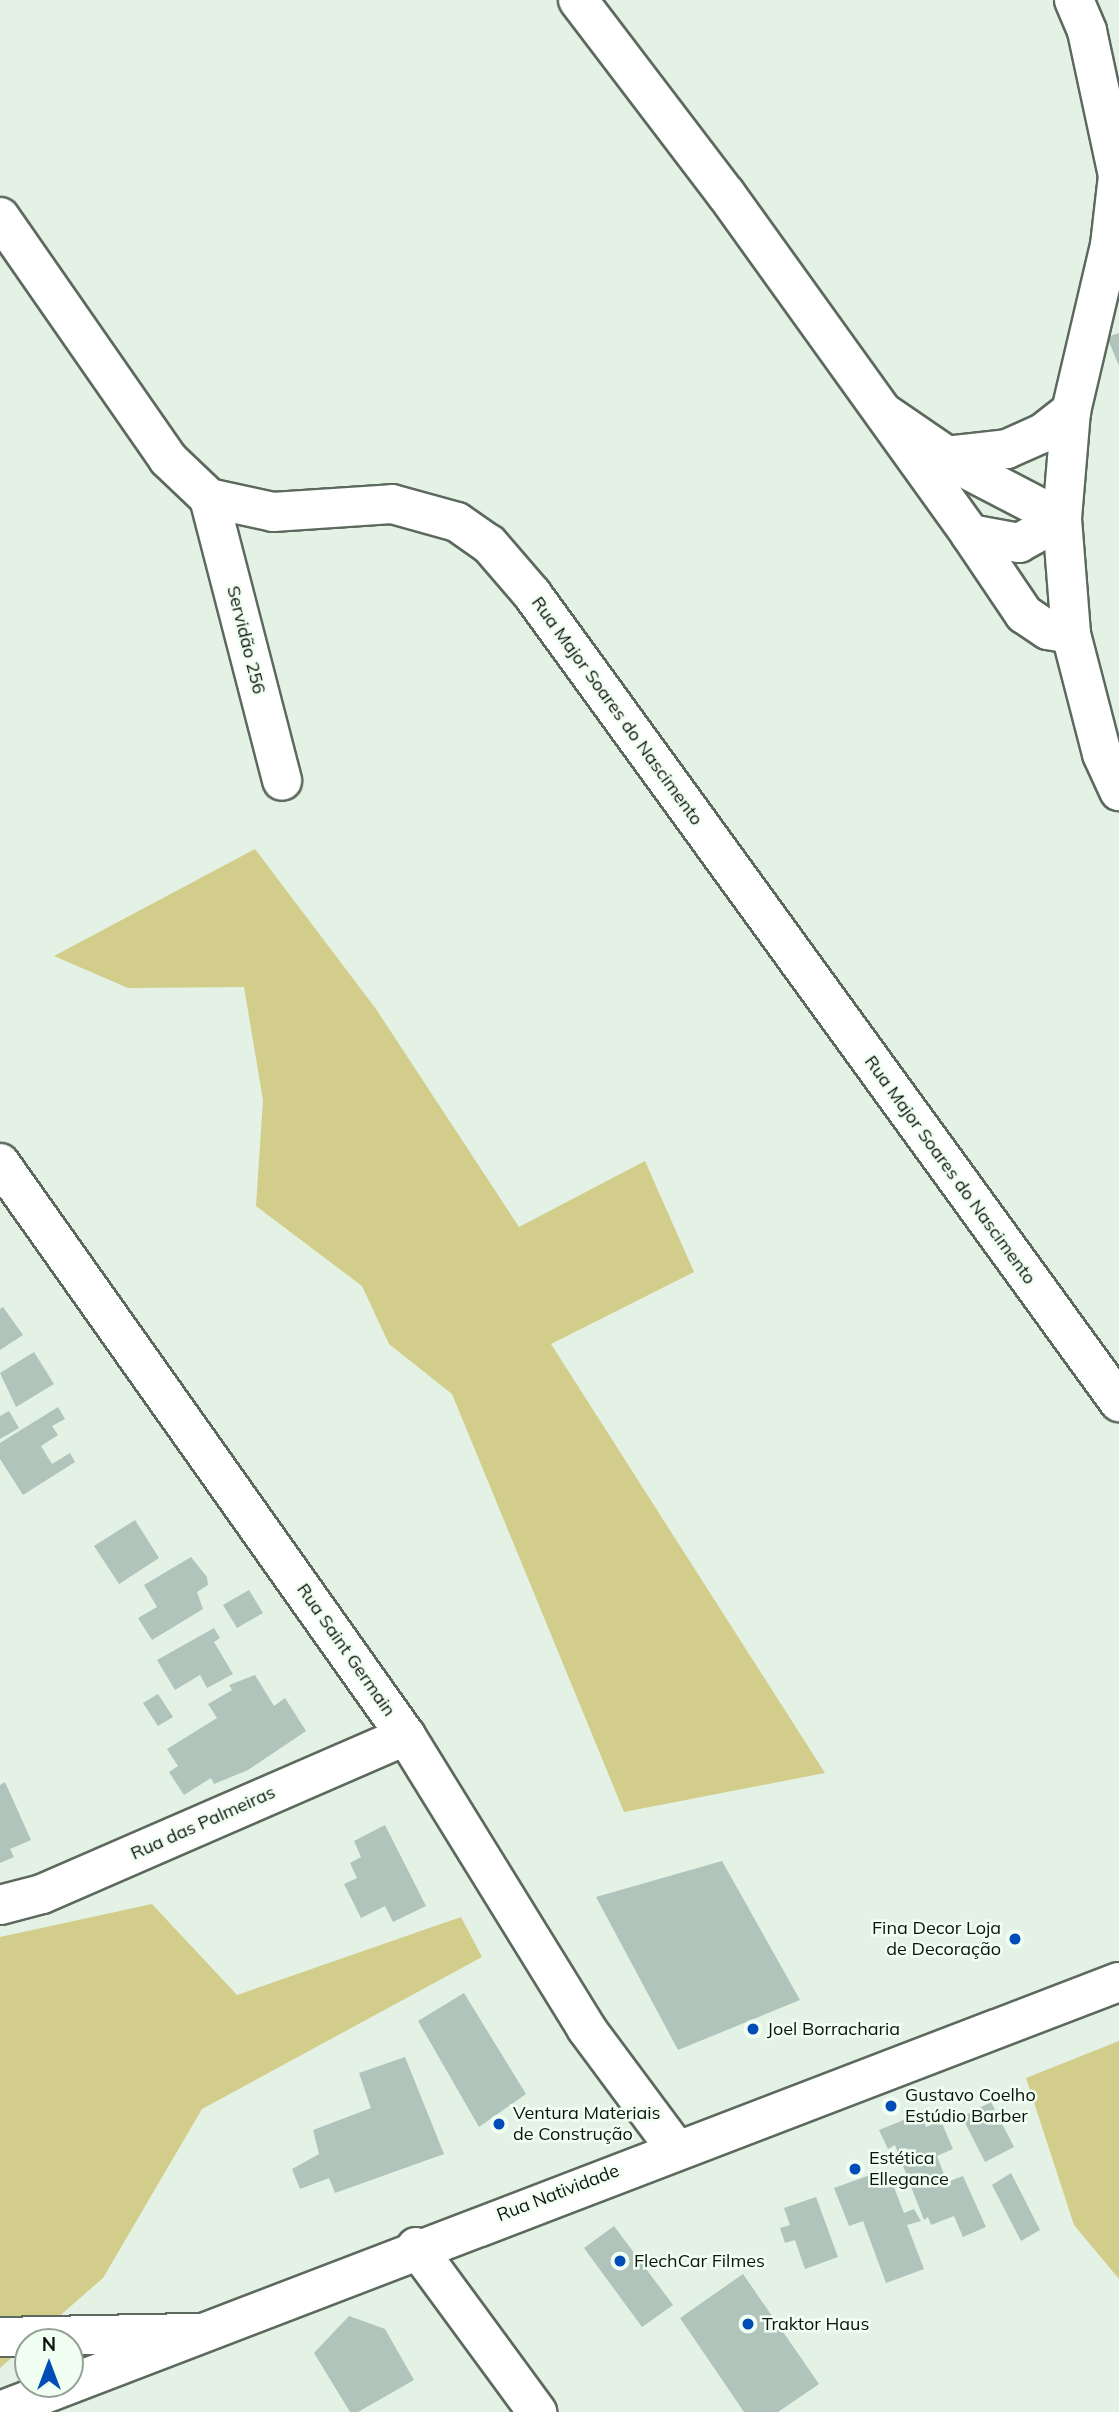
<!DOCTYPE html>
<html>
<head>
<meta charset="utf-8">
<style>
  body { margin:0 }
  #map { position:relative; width:1119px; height:2412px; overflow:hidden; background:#e3f2e4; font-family:Mulish,sans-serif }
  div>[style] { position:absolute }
  .green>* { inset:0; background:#d3cd8b }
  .building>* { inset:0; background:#b0c4bc }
  .roads { filter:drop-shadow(2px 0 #5c695d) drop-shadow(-2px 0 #5c695d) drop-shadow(0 2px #5c695d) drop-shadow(0 -2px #5c695d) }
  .street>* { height:38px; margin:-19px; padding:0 19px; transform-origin:19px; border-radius:19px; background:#fff }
  .secondary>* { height:38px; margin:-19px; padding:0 19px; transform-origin:19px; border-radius:19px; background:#fff }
  .dots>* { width:19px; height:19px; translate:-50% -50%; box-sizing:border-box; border:4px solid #f0fff1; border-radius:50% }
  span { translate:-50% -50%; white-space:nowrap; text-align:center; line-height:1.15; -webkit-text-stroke:5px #f0fff1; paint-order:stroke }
  .street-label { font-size:18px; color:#0e130e }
  .poi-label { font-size:18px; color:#0e130e }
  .right { translate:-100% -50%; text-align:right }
  .left { translate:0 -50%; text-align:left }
  .north { position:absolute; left:14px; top:2328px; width:70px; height:70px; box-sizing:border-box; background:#f0fff1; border:2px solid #96a196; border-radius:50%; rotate:0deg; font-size:19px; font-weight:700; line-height:28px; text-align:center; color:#0e130e }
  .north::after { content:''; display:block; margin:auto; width:24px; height:32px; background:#014db7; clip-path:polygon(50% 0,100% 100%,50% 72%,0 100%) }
</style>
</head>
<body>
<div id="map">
  <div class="green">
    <i style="clip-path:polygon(255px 849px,376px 1009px,519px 1227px,645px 1161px,694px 1272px,551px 1344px,825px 1773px,624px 1812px,452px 1394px,389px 1344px,362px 1286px,256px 1206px,263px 1100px,244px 987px,128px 988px,54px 956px)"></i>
    <i style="clip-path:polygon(152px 1904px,237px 1995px,461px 1917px,482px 1957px,202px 2109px,103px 2278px,0 2368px,0 1937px)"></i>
    <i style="clip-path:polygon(1119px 2041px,1119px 2279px,1074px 2225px,1026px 2078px)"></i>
  </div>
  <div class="building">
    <i style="clip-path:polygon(1119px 333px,1119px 366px,1107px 337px)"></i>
    <i style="clip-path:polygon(3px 1307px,23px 1335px,0 1350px,0 1309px)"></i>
    <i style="clip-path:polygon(34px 1352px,54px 1384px,16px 1407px,0 1373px)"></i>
    <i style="clip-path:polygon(58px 1407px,65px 1419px,52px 1426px,58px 1435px,41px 1446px,52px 1464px,70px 1453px,75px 1462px,23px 1495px,0 1459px,0 1443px)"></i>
    <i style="clip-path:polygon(9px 1411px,19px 1428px,0 1439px,0 1416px)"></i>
    <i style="clip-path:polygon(135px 1520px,159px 1558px,119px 1584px,94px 1546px)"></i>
    <i style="clip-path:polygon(191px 1557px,207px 1577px,208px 1585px,197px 1592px,203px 1609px,152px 1640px,138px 1618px,157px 1607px,144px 1585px)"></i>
    <i style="clip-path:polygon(249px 1590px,263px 1613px,237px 1628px,223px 1605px)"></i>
    <i style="clip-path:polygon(214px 1628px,220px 1638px,214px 1642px,233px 1674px,207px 1688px,200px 1675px,175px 1690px,157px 1660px)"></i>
    <i style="clip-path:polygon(255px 1675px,274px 1706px,285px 1698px,306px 1731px,248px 1770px,214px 1784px,211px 1778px,184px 1795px,169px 1772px,178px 1766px,167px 1749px,217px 1718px,208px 1704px,232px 1690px,229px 1685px)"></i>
    <i style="clip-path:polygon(158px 1694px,173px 1717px,158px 1726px,143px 1703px)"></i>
    <i style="clip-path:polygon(5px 1782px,31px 1840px,10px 1849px,14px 1857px,0 1863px,0 1785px)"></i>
    <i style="clip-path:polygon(385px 1825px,426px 1906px,393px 1922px,385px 1906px,361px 1918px,344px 1884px,357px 1878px,350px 1863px,361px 1857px,354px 1841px)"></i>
    <i style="clip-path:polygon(722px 1861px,800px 2000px,678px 2050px,596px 1897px)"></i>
    <i style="clip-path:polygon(464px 1993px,526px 2094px,479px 2127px,418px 2021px)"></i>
    <i style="clip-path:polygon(405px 2057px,444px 2154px,335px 2193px,329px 2178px,300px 2189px,292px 2169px,319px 2154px,313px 2130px,371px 2108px,359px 2073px)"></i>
    <i style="clip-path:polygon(991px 2102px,1014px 2147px,985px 2162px,962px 2117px)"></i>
    <i style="clip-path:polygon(921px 2113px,926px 2127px,941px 2121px,953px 2149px,937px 2156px,947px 2182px,963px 2176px,986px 2227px,963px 2237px,954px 2216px,931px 2225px,928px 2217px,924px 2220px,895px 2145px,888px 2149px,879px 2130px)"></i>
    <i style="clip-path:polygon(887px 2169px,904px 2213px,914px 2209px,921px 2221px,907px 2225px,924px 2269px,886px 2283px,863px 2221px,849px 2226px,834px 2188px)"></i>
    <i style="clip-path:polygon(1011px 2173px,1040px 2230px,1021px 2241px,992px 2185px)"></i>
    <i style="clip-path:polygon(816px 2197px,838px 2257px,805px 2269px,795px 2240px,785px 2243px,780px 2228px,790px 2225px,784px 2208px)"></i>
    <i style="clip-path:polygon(614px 2226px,673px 2305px,642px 2327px,584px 2248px)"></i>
    <i style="clip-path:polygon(743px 2274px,819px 2384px,778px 2412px,744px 2412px,680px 2318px)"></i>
    <i style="clip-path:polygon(349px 2316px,385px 2329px,414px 2380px,358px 2412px,350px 2412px,314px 2353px)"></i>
  </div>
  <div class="roads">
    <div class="street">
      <i style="left:578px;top:0;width:244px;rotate:52.7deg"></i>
      <i style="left:726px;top:194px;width:418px;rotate:54.3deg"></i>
      <i style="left:970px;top:534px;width:50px;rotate:10.4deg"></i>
      <i style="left:1019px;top:543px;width:49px;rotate:-29.2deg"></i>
      <i style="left:1062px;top:519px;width:108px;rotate:-152.5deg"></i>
      <i style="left:966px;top:469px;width:96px;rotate:-145.6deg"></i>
      <i style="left:1074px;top:0;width:34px;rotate:67deg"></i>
      <i style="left:1087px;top:31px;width:148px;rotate:77.9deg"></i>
      <i style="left:1118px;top:176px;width:69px;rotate:96.6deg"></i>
      <i style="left:1110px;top:245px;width:171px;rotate:103.2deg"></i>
      <i style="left:1071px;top:411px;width:108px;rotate:94.8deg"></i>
      <i style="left:1062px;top:519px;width:115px;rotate:85.5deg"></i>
      <i style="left:1071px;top:634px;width:124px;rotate:75.5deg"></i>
      <i style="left:1102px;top:754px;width:41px;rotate:65.3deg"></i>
      <i style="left:0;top:217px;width:295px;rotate:55.2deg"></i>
      <i style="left:168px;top:459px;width:57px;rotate:43.6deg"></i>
      <i style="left:209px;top:498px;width:66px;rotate:12.3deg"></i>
      <i style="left:273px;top:512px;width:119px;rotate:-3.8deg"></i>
      <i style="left:392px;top:504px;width:67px;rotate:15.5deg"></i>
      <i style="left:457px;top:522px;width:39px;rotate:35deg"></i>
      <i style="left:489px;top:544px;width:66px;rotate:49.3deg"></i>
      <i style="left:532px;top:594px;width:999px;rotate:54deg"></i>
      <i style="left:946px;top:456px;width:61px;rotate:-6.5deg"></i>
      <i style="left:1007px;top:449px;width:39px;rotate:-24deg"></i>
      <i style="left:1043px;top:433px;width:36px;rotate:-38deg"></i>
      <i style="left:209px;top:498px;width:292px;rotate:75.5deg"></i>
      <i style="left:970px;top:534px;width:97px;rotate:56deg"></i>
      <i style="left:1024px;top:614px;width:29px;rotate:34deg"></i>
      <i style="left:1048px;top:630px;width:23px;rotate:10deg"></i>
      <i style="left:0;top:1163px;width:702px;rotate:54.68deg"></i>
      <i style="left:406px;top:1736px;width:343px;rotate:58.3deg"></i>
      <i style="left:586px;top:2028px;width:149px;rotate:53.4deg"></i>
      <i style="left:0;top:1905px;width:43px;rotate:-14.7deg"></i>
      <i style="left:42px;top:1894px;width:397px;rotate:-23.5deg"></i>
      <i style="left:0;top:2337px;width:198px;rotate:-1.2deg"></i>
    </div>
    <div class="secondary">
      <i style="left:416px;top:2247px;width:205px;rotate:53.7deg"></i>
      <i style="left:0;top:2411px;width:1198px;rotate:-20.98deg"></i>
    </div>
  </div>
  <div class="dots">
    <i style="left:1015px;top:1939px;background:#014db7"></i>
    <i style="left:753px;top:2029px;background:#014db7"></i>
    <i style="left:891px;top:2106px;background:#014db7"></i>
    <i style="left:499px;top:2124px;background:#014db7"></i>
    <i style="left:855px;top:2169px;background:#014db7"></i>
    <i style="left:620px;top:2261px;background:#014db7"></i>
    <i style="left:748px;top:2324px;background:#014db7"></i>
  </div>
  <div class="street-label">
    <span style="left:246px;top:640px;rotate:76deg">Servidão 256</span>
    <span style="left:617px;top:711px;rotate:54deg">Rua Major Soares do Nascimento</span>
    <span style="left:950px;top:1170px;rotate:54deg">Rua Major Soares do Nascimento</span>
    <span style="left:346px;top:1650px;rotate:55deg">Rua Saint Germain</span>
    <span style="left:203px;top:1823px;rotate:-24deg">Rua das Palmeiras</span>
    <span style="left:558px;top:2193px;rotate:-21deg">Rua Natividade</span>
  </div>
  <div class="poi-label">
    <span class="right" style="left:1001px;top:1939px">Fina Decor Loja<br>de Decoração</span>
    <span class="left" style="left:767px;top:2029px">Joel Borracharia</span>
    <span class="left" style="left:905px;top:2106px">Gustavo Coelho<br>Estúdio Barber</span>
    <span class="left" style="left:513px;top:2124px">Ventura Materiais<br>de Construção</span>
    <span class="left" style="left:869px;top:2169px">Estética<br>Ellegance</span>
    <span class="left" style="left:634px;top:2261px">FlechCar Filmes</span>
    <span class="left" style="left:762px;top:2324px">Traktor Haus</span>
  </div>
  <div class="north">N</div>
</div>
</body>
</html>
